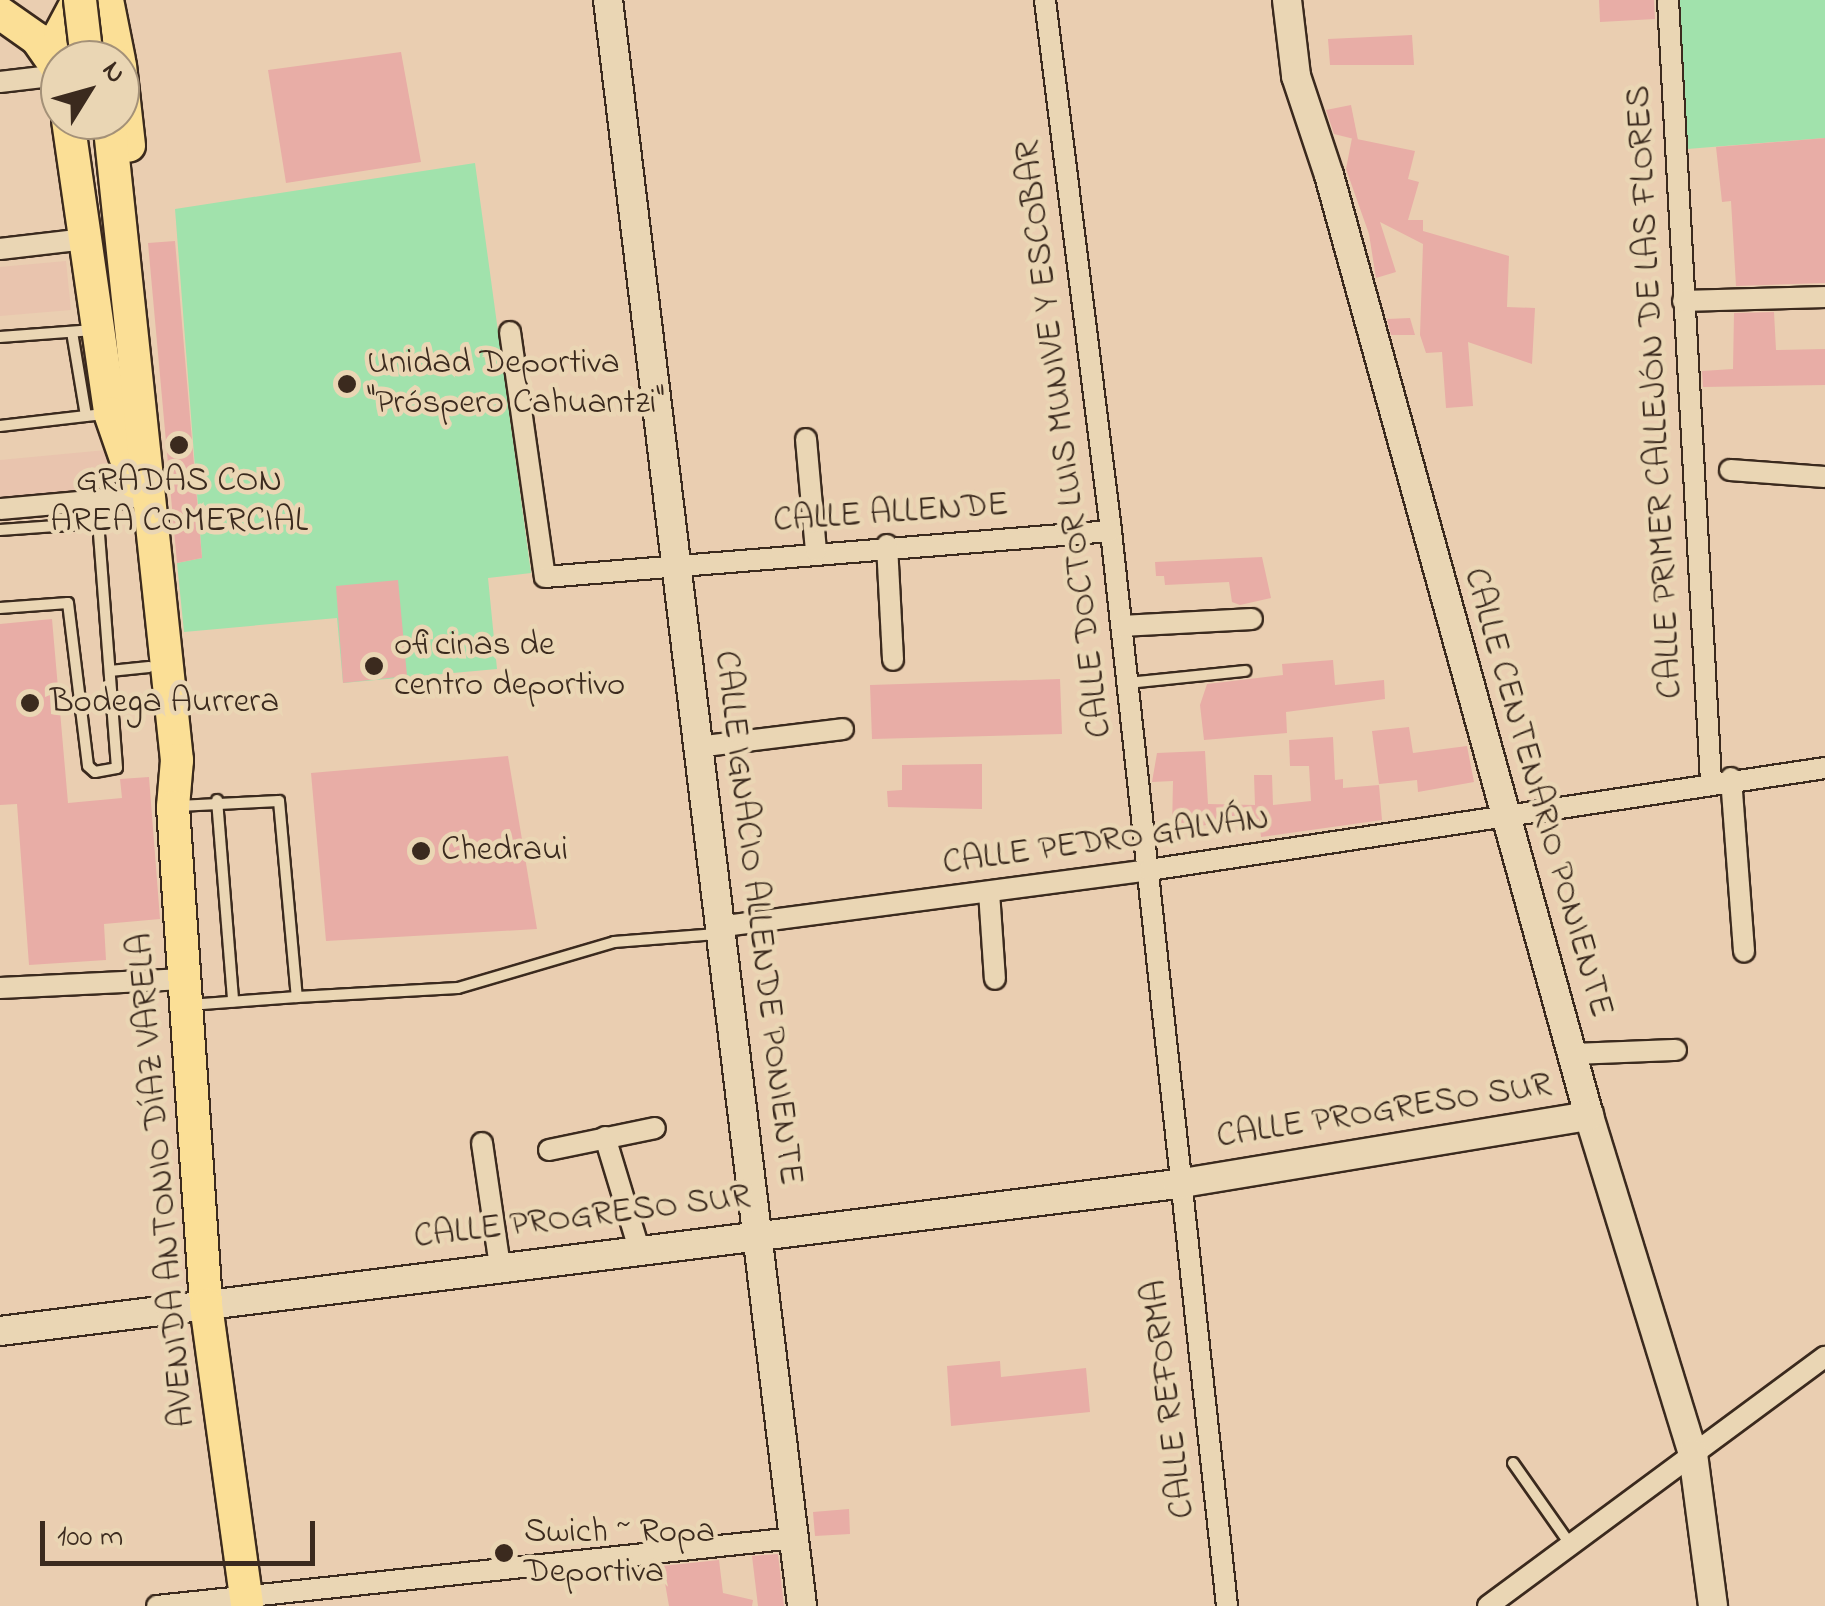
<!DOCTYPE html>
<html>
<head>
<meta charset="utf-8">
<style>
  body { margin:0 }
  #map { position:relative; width:1825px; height:1606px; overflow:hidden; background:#eaceb1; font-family:"Indie Flower",sans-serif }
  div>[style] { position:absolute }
  .built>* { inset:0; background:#e9c4ae }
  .green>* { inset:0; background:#a1e2ac }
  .building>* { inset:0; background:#e8ada6 }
  .roads { filter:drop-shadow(2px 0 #3b2a1e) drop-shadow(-2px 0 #3b2a1e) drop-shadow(0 2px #3b2a1e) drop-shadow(0 -2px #3b2a1e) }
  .lane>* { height:10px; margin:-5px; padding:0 5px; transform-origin:5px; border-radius:5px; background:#ead6b4 }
  .street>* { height:20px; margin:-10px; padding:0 10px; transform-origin:10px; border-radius:10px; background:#ead6b4 }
  .secondary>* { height:28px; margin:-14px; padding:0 14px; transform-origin:14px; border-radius:14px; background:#ead6b4 }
  .primary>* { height:32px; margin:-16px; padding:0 16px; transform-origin:16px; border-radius:16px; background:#fbdf96 }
  .bridges { filter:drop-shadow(2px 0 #3b2a1e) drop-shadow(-2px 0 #3b2a1e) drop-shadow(0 2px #3b2a1e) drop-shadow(0 -2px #3b2a1e) }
  .primary-bridge>* { height:32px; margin:-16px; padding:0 16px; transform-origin:16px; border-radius:16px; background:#fbdf96 }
  .dots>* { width:28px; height:28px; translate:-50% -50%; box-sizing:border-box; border:5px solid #ead6b4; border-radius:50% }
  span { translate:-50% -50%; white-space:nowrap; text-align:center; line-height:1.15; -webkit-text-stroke:9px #ead6b4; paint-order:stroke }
  .poi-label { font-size:35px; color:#3b2a1e }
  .left { translate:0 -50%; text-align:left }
  .street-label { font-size:35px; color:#3b2a1e }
  .north { position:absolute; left:40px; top:40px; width:100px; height:100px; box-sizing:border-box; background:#ead6b4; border:2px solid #a49178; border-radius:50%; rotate:53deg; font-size:28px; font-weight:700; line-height:40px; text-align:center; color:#3b2a1e }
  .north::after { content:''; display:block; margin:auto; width:35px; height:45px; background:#3b2a1e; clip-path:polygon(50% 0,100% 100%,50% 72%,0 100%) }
  .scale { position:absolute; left:40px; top:1521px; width:275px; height:45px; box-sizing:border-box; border:5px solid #3b2a1e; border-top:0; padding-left:12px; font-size:30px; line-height:35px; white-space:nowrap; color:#3b2a1e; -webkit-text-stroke:8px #ead6b4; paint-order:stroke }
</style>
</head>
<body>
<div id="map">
  <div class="built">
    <i style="clip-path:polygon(66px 261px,71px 310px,0 316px,0 267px)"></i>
    <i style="clip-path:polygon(106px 450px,110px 490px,0 500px,0 460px)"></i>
  </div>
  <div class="green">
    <i style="clip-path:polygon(1679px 0,1825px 0,1825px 138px,1687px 149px)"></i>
    <i style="clip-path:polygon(475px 163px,531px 573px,488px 578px,497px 669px,343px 683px,337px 618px,184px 632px,177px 563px,202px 558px,175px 209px)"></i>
  </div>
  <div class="building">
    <i style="clip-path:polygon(1599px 0,1654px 0,1655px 19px,1600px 22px)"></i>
    <i style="clip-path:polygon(1412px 35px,1414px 65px,1330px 65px,1328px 39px)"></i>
    <i style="clip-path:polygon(401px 52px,421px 162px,286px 183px,268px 70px)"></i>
    <i style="clip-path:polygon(1351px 105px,1358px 140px,1334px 134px,1326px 110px)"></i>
    <i style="clip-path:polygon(1352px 138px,1415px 151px,1408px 179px,1419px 182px,1408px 220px,1423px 220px,1423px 231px,1509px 256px,1507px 307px,1535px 308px,1532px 364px,1468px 342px,1473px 406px,1446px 408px,1442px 352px,1426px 353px,1420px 335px,1423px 244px,1380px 222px,1396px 272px,1376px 278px,1369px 234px,1346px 169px)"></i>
    <i style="clip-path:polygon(1825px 138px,1825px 283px,1736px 286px,1731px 201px,1722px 202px,1716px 147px)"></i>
    <i style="clip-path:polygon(175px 241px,202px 558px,177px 563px,148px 243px)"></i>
    <i style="clip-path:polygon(1774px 312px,1776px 350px,1825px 349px,1825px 385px,1703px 387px,1702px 371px,1733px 369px,1734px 313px)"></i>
    <i style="clip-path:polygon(1410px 318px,1415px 335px,1391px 335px,1387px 319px)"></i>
    <i style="clip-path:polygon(1262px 557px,1271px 598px,1240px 605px,1232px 602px,1229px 582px,1165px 585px,1164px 576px,1156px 576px,1155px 562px)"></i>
    <i style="clip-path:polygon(398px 580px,407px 676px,343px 683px,336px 586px)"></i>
    <i style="clip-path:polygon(52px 619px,68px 803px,122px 798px,120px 779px,149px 777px,160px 919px,104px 924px,106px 960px,29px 965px,17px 804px,0 805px,0 624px)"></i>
    <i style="clip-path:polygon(1333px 660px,1335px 685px,1384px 680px,1385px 699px,1286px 712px,1287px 733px,1204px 740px,1200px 705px,1207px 684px,1283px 675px,1282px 664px)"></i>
    <i style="clip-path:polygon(1060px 679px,1062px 734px,872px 739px,870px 685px)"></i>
    <i style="clip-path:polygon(1409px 727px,1413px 753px,1467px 746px,1474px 782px,1418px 792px,1417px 780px,1379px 784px,1372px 731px)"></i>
    <i style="clip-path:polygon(1333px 737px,1335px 780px,1343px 779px,1343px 788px,1379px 785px,1382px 820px,1261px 837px,1259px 819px,1172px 829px,1173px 781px,1152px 782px,1157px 753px,1205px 751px,1208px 804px,1255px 805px,1254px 775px,1272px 775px,1273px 805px,1311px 801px,1309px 766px,1290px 766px,1289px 740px)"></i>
    <i style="clip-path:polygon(508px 756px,537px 929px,326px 941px,311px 773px)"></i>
    <i style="clip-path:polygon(982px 764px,982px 809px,888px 807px,887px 791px,902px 790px,902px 765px)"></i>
    <i style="clip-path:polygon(1000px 1361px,1001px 1377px,1086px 1368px,1090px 1412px,951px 1426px,947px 1366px)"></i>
    <i style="clip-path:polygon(849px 1509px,850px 1534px,815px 1536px,813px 1512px)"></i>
    <i style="clip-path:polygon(778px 1554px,784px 1606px,758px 1606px,752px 1556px)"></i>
    <i style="clip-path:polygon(719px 1560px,723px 1593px,753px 1600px,752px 1606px,669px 1606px,662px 1566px)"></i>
  </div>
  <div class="roads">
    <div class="lane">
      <i style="left:72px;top:332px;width:85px;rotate:80.5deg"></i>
      <i style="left:0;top:337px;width:94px;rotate:-4.3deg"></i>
      <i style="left:0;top:426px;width:104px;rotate:-6.6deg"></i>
      <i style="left:0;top:530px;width:98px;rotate:-4.1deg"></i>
      <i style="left:0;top:608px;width:68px;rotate:-4.2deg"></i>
      <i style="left:68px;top:603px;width:164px;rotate:83deg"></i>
      <i style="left:88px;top:766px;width:9px;rotate:41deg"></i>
      <i style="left:95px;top:772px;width:22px;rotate:-10deg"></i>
      <i style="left:117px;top:768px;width:246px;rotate:-94.4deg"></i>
      <i style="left:98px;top:523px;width:28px;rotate:-49deg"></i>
      <i style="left:110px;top:671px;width:39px;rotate:-6deg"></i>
      <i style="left:1128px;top:683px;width:118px;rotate:-5.9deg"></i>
      <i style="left:217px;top:800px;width:202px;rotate:85.4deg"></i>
      <i style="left:178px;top:806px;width:101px;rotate:-2.8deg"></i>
      <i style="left:279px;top:801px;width:197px;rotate:84.8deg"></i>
      <i style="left:297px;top:997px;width:161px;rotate:-3.2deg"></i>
      <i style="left:458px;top:988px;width:163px;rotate:-16.4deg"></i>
      <i style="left:614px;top:942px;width:103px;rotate:-4.4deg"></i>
      <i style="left:189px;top:1005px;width:108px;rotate:-4.2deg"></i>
      <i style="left:1513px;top:1463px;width:99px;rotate:54.9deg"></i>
    </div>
    <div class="street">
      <i style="left:1045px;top:0;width:535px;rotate:82.91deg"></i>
      <i style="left:1111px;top:531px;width:1081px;rotate:83.84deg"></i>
      <i style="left:1668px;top:0;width:782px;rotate:86.85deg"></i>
      <i style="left:0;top:82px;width:60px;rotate:-6.7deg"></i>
      <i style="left:0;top:249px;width:86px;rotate:-6.7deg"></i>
      <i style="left:1683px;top:301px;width:142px;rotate:-1.6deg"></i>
      <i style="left:510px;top:332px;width:247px;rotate:81.9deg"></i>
      <i style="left:545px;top:577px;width:568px;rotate:-4.65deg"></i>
      <i style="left:806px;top:439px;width:112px;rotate:84.9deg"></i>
      <i style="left:1730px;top:470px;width:95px;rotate:4.2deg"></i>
      <i style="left:0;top:509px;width:136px;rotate:-5.1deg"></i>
      <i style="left:887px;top:545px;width:115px;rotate:87deg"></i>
      <i style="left:1122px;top:626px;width:130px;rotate:-3.1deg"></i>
      <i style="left:697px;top:747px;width:147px;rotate:-7deg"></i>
      <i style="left:1731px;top:778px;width:174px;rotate:85.7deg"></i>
      <i style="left:989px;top:892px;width:87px;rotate:86.1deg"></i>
      <i style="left:717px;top:927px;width:436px;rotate:-7.5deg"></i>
      <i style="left:1149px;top:870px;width:684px;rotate:-8.58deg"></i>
      <i style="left:0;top:988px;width:185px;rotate:-2.8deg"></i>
      <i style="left:1571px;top:1054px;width:105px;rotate:-2.2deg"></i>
      <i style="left:605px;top:1137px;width:117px;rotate:73.1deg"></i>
      <i style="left:482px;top:1143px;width:124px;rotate:81.7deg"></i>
      <i style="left:549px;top:1150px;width:108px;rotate:-11.7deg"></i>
      <i style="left:157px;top:1606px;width:641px;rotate:-6.09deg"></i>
      <i style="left:1488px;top:1606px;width:419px;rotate:-36.5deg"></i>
    </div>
    <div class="secondary">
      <i style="left:608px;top:0;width:1618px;rotate:83.11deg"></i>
      <i style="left:1287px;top:0;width:77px;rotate:83.2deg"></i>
      <i style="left:1296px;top:76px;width:104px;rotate:71.6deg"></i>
      <i style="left:1329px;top:175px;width:976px;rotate:74.55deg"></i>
      <i style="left:1589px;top:1116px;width:354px;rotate:72.9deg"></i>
      <i style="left:1693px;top:1454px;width:153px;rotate:82.5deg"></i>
      <i style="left:0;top:1331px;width:1186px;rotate:-7.12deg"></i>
      <i style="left:1177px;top:1184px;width:418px;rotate:-9.4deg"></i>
    </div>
    <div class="primary">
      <i style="left:107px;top:0;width:61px;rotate:78.7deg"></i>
      <i style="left:0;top:13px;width:45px;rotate:35.1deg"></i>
      <i style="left:37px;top:39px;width:40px;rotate:55.1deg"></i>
      <i style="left:120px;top:65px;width:81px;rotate:83.6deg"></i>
      <i style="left:60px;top:69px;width:35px;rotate:-90deg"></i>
      <i style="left:60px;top:34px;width:38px;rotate:-62deg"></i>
      <i style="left:68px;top:120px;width:296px;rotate:81.8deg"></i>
      <i style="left:110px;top:413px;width:73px;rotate:70.8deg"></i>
      <i style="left:109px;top:120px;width:644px;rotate:83.94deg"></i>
      <i style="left:177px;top:760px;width:47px;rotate:94.9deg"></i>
      <i style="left:173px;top:807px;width:499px;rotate:86.2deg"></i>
      <i style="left:206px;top:1305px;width:304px;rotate:82.2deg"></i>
    </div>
  </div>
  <div class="bridges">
    <div class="primary-bridge">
      <i style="left:80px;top:0;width:60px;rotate:83.3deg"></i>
    </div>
  </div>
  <div class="dots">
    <i style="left:347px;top:384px;background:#3b2a1e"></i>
    <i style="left:179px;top:445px;background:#3b2a1e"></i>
    <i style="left:374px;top:666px;background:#3b2a1e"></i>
    <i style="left:30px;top:703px;background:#3b2a1e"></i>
    <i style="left:421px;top:851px;background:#3b2a1e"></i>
    <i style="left:504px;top:1553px;background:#3b2a1e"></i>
  </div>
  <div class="poi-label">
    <span class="left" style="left:367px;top:384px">Unidad Deportiva<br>"Próspero Cahuantzi"</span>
    <span style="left:179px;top:502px">GRADAS CON<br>AREA COMERCIAL</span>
    <span class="left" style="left:394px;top:666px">oficinas de<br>centro deportivo</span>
    <span class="left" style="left:50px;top:703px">Bodega Aurrera</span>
    <span class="left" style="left:441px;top:851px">Chedraui</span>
    <span class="left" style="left:524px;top:1553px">Swich ~ Ropa<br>Deportiva</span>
  </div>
  <div class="street-label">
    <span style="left:1656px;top:392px;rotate:-93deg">CALLE PRIMER CALLEJÓN DE LAS FLORES</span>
    <span style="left:1065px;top:439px;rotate:-97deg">CALLE DOCTOR LUIS MUNIVE Y ESCOBAR</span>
    <span style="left:891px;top:514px;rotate:-4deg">CALLE ALLENDE</span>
    <span style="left:1537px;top:793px;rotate:74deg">CALLE CENTENARIO PONIENTE</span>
    <span style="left:1106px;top:842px;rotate:-8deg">CALLE PEDRO GALVÁN</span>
    <span style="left:757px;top:918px;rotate:83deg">CALLE IGNACIO ALLENDE PONIENTE</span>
    <span style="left:1384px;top:1112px;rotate:-9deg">CALLE PROGRESO SUR</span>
    <span style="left:163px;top:1180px;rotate:-95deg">AVENIDA ANTONIO DÍAZ VARELA</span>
    <span style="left:582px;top:1218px;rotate:-7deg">CALLE PROGRESO SUR</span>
    <span style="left:1170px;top:1399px;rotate:-97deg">CALLE REFORMA</span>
  </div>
  <div class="north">N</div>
  <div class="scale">100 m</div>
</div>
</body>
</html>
